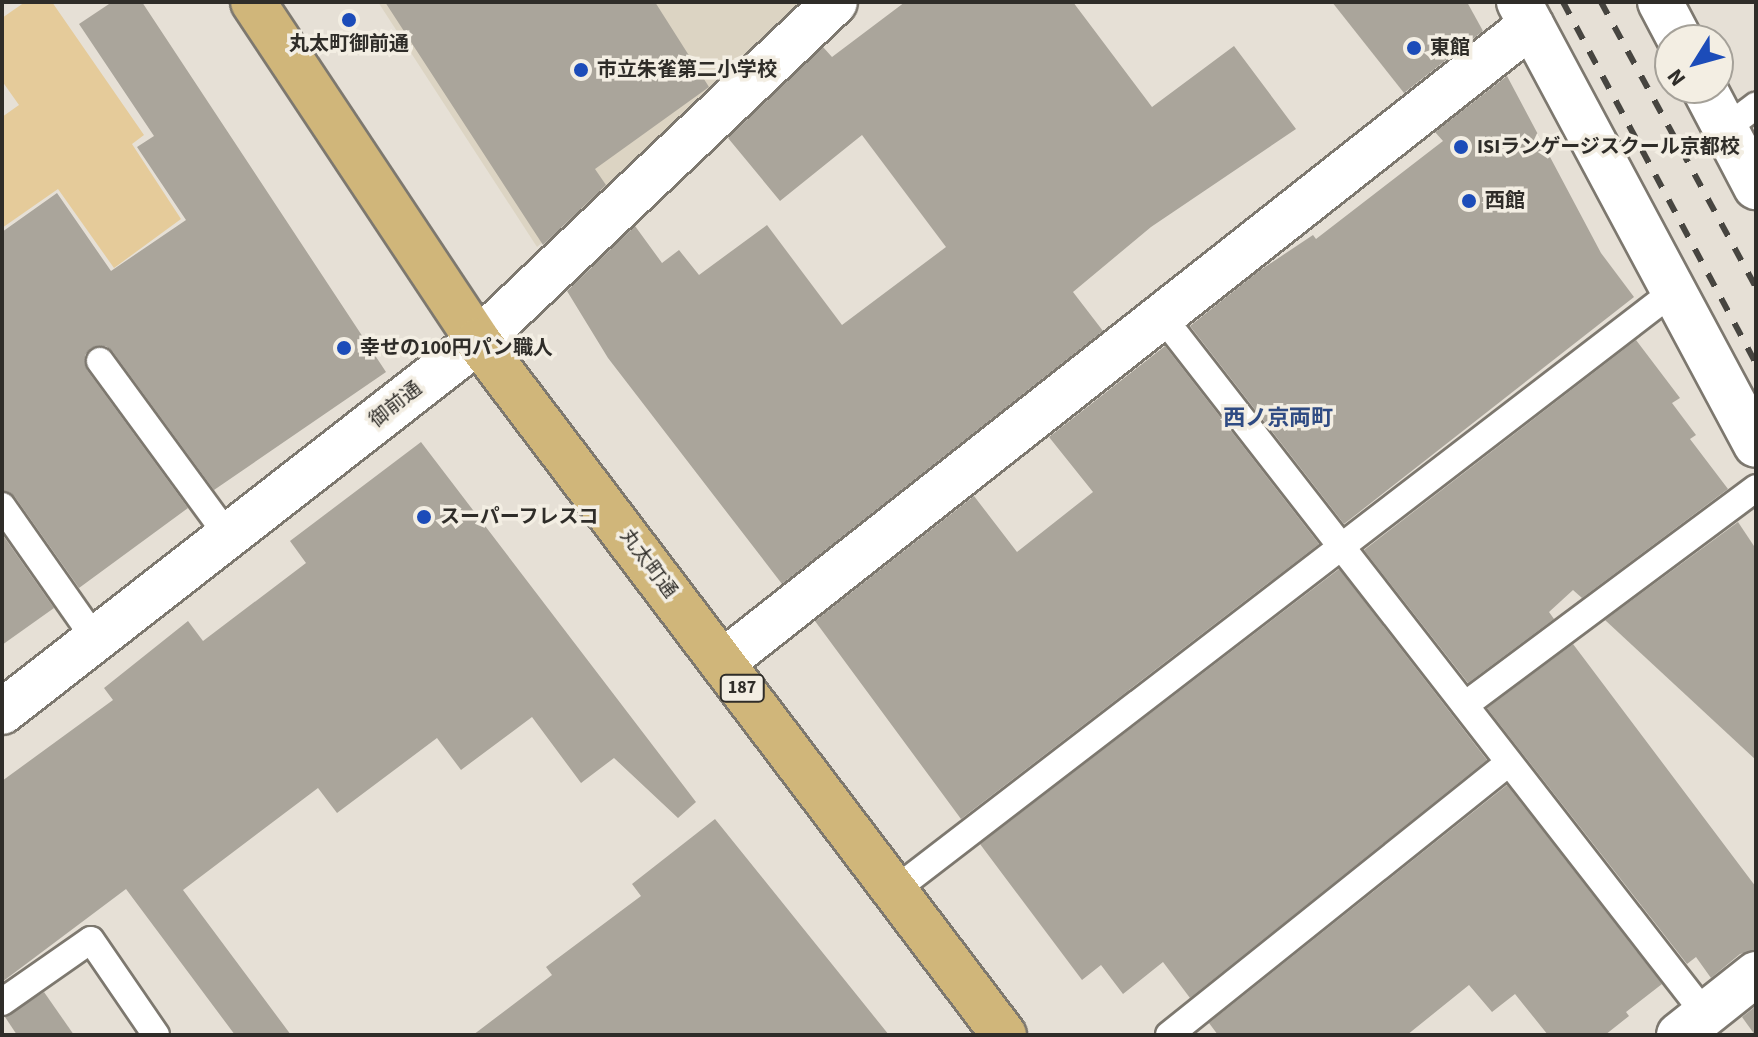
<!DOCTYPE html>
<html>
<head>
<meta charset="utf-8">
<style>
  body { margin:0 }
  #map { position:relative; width:1758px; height:1037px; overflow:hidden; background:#e6e0d6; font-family:"Source Sans 3","Noto Sans JP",sans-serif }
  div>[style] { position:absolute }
  .built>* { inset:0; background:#dcd4c3 }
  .green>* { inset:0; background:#e5cb9a }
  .building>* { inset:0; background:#aaa59b }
  .roads { filter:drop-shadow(2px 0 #7d786f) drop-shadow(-2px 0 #7d786f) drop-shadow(0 2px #7d786f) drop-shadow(0 -2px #7d786f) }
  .service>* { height:26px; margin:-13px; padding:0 13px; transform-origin:13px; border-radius:13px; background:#fff }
  .minor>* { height:44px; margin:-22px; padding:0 22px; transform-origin:22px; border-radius:22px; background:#fff }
  .tertiary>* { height:44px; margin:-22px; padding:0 22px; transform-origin:22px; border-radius:22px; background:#fff }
  .primary>* { height:44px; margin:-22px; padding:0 22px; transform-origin:22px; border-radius:22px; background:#d0b67a }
  .rail>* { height:6px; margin-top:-3px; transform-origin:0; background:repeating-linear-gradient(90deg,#474540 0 14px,transparent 0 28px) }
  .dots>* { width:22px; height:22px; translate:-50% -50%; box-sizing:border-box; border:4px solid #f3eee3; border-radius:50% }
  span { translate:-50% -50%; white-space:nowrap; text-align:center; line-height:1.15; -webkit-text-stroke:7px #f3eee3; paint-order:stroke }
  .shield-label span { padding:2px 6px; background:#f3eee3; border:2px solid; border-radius:6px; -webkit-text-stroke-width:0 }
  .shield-label { font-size:18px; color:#2f2d29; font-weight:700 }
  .poi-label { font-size:20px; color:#2f2d29; font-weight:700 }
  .left { translate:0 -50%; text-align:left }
  .street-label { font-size:20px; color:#2f2d29 }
  .neighbourhood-label { font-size:22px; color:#2f4b83; font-weight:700 }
  .frame { position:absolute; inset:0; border:4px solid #2f2d29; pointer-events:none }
  .north { position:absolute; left:1654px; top:24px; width:80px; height:80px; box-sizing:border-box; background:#f3eee3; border:2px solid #a5a199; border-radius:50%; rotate:233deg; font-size:22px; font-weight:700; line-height:32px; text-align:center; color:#2f2d29 }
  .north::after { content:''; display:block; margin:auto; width:28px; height:36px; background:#1c4cb9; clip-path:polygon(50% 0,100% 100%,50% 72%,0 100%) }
</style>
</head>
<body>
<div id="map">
  <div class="built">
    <i style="clip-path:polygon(378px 2px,811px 2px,669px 137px,537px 247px)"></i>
  </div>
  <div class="green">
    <i style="clip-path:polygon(25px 2px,52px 2px,144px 135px,132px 144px,181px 219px,114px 268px,58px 189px,2px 228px,2px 117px,19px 105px,2px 81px,2px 18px)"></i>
  </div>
  <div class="building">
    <i style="clip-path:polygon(112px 2px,142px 2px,386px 372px,214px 490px,113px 352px,106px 346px,91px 348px,85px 355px,87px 370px,188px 508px,79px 588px,15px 497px,2px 490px,2px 232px,57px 193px,111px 271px,186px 220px,137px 147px,154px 136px,79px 24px)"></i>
    <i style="clip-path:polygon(385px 2px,655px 2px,709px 87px,595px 169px,606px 185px,543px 245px)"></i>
    <i style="clip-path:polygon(905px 2px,1073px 2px,1152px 107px,1234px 46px,1296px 129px,1151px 227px,1073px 292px,1103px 331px,782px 584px,608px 358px,567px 291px,635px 226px,662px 263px,679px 250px,699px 275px,767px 225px,842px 325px,946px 247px,862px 135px,780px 201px,728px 138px,823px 47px,832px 57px)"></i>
    <i style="clip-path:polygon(1332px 2px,1467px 2px,1483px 31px,1404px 93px)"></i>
    <i style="clip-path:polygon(1507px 76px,1601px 253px,1634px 297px,1344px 524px,1190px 326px,1259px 271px,1313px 235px,1316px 239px,1443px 141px,1435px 132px)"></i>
    <i style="clip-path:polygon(1636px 340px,1680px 398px,1672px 403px,1696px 435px,1690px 439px,1728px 489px,1582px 598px,1573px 590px,1549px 612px,1554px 619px,1468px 683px,1364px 550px)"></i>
    <i style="clip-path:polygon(1165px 346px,1319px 544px,961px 819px,815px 621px,974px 496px,1017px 552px,1093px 492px,1049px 437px)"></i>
    <i style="clip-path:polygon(421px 442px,696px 802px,678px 818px,614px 758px,581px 783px,532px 717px,461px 770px,437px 738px,337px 813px,318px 788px,183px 890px,291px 1035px,235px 1035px,126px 889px,2px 982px,2px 781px,113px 700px,104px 688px,188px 621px,203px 641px,306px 563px,290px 541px)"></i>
    <i style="clip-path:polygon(1738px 522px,1756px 549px,1756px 760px,1605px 620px)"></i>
    <i style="clip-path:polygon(2px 534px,54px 608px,2px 645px)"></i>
    <i style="clip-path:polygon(1339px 569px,1487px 760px,1190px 998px,1163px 962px,1123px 994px,1101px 965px,1082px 980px,980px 844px)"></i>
    <i style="clip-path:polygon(1573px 644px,1756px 887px,1756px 950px,1740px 954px,1711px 978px,1696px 957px,1687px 964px,1487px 708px)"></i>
    <i style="clip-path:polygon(1507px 785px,1662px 984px,1626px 1012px,1629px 1016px,1605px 1035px,1548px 1035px,1515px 994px,1492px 1012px,1469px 985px,1407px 1035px,1218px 1035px,1209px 1023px)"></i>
    <i style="clip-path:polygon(715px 819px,889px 1035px,473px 1035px,552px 975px,546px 967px,641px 896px,632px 884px)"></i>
    <i style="clip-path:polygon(44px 992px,74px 1035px,17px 1035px,5px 1017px)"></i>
    <i style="clip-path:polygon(1756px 1006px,1756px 1035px,1755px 1035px,1742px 1017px)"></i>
  </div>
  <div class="roads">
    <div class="service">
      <i style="left:1725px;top:129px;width:39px;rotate:-37deg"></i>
      <i style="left:1161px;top:315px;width:887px;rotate:52.1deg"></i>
      <i style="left:100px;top:361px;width:218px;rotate:53.8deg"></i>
      <i style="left:2px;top:506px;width:164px;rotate:55deg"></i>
      <i style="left:1465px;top:705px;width:363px;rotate:-36.7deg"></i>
      <i style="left:895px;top:890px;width:983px;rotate:-37.56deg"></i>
      <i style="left:2px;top:1002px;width:108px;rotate:-34.9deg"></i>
      <i style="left:91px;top:940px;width:115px;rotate:55.6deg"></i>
      <i style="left:1169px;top:1035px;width:435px;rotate:-38.7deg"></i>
    </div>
    <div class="minor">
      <i style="left:1519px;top:2px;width:502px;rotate:61.85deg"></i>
      <i style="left:1660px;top:2px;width:43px;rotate:62.2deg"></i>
      <i style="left:1704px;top:88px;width:112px;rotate:62.3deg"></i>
      <i style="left:478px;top:341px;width:492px;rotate:-43.5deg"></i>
      <i style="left:723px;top:662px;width:1029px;rotate:-38.25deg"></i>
      <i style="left:1679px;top:1035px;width:98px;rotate:-38.4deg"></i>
    </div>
    <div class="tertiary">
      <i style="left:2px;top:712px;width:604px;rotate:-37.93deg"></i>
    </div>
    <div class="primary">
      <i style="left:253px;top:2px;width:407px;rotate:56.4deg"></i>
      <i style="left:478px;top:341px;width:871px;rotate:52.84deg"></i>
    </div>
  </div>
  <div class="rail">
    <i style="left:1563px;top:2px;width:409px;rotate:61.9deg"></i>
    <i style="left:1601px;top:2px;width:325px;rotate:61.5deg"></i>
  </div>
  <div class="dots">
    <i style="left:349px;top:20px;background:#1c4cb9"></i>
    <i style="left:1414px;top:48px;background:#1c4cb9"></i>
    <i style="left:581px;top:70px;background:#1c4cb9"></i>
    <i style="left:1461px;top:147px;background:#1c4cb9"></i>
    <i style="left:1469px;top:201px;background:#1c4cb9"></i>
    <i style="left:344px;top:348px;background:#1c4cb9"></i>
    <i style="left:424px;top:517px;background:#1c4cb9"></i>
  </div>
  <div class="shield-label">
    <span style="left:742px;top:688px">187</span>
  </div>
  <div class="poi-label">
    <span style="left:349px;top:44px">丸太町御前通</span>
    <span class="left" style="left:1430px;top:48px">東館</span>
    <span class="left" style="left:597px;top:70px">市立朱雀第二小学校</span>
    <span class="left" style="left:1477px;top:147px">ISIランゲージスクール京都校</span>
    <span class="left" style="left:1485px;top:201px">西館</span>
    <span class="left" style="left:360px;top:348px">幸せの100円パン職人</span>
    <span class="left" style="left:440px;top:517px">スーパーフレスコ</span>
  </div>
  <div class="street-label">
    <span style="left:396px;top:405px;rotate:-38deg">御前通</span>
    <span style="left:648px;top:564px;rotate:53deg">丸太町通</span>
  </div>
  <div class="neighbourhood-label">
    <span style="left:1278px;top:419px">西ノ京両町</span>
  </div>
  <div class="frame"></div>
  <div class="north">N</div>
</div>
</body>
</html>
